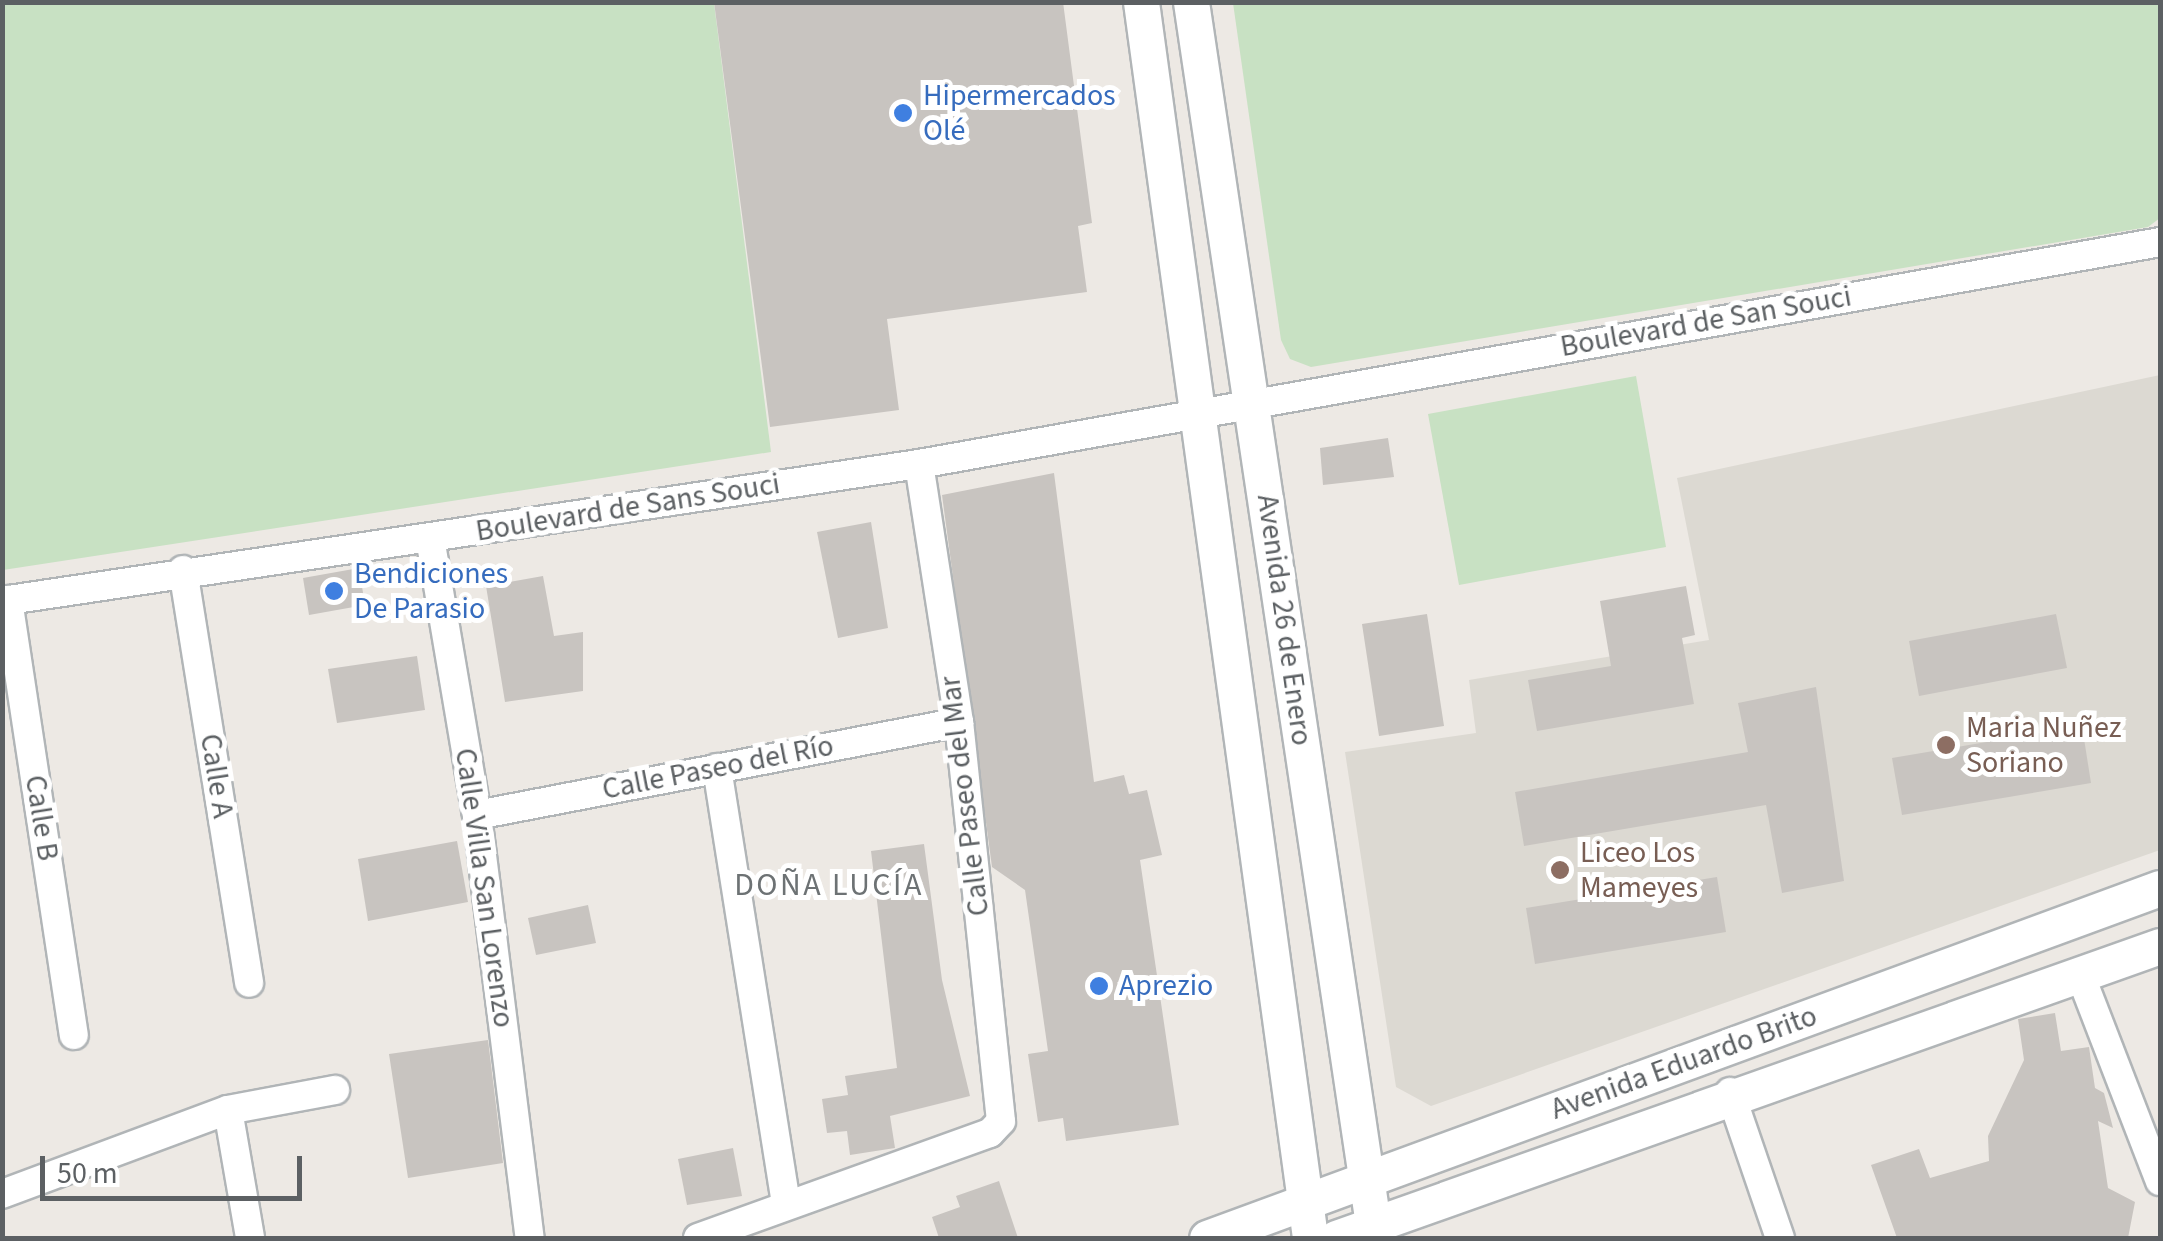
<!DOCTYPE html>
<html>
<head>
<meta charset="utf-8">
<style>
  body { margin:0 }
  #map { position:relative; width:2163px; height:1241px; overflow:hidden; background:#ede9e4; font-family:"Source Sans 3",sans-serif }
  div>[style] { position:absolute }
  .education>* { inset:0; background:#dcd9d2 }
  .green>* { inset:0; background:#c8e1c3 }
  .building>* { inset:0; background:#c8c4c0 }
  .roads { filter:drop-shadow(2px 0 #b1b5b7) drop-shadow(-2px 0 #b1b5b7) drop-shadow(0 2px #b1b5b7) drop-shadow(0 -2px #b1b5b7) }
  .minor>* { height:28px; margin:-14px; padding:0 14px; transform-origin:14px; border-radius:14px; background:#fff }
  .tertiary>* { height:35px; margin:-17.5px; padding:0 17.5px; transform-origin:17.5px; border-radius:17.5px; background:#fff }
  .dots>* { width:28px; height:28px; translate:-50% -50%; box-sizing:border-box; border:5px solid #fff; border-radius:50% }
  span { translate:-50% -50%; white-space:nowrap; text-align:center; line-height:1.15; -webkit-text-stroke:10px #fff; paint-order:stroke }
  .shop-label { font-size:30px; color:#366cbe }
  .left { translate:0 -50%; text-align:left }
  .street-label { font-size:30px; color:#5c6063 }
  .education-label { font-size:30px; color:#785e54 }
  .neighbourhood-label { font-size:32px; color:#6d7274; letter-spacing:2.5px }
  .frame { position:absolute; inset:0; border:5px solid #5c6063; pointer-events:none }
  .scale { position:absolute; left:40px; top:1156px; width:262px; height:45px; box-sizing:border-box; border:5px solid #5c6063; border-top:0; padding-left:12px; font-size:30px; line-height:35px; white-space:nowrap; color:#5c6063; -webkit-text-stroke:8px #fff; paint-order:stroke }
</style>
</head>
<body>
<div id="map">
  <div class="education">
    <i style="clip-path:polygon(2160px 375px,2160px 850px,1431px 1106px,1396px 1087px,1345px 752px,1476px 733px,1469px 680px,1709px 640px,1677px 478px)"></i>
  </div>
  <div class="green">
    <i style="clip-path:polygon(3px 2px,714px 3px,771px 452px,3px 570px)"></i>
    <i style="clip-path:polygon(1233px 3px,2160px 3px,2160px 218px,2148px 227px,1311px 367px,1290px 359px,1281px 340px)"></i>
    <i style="clip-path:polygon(1636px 376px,1666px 547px,1459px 585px,1428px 414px)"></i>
  </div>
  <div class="building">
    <i style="clip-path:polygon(714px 2px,1063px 2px,1092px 223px,1078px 226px,1087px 292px,887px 319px,899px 410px,770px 427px)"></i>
    <i style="clip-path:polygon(1388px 438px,1394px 477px,1323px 485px,1320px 448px)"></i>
    <i style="clip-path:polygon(1054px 473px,1094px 782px,1124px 775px,1129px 794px,1147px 790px,1162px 855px,1140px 860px,1179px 1125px,1066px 1141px,1063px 1118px,1038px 1122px,1028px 1054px,1048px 1051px,1025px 890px,992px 867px,942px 495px)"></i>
    <i style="clip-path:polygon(871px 522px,888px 628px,838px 638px,817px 532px)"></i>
    <i style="clip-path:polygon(359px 568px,365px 605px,309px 615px,303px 578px)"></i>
    <i style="clip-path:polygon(543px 576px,554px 636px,583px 632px,583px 691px,505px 702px,486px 586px)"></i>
    <i style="clip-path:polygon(1686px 586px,1695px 635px,1682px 638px,1694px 704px,1537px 731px,1528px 680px,1611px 666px,1600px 601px)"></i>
    <i style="clip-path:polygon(1427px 614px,1444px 726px,1379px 736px,1362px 624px)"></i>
    <i style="clip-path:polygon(2056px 614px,2067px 668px,1919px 696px,1909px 641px)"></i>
    <i style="clip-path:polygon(417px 656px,425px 710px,337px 723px,328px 669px)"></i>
    <i style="clip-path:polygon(1816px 687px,1844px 881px,1782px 893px,1766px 805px,1524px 846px,1515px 792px,1748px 752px,1738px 703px)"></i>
    <i style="clip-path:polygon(2082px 726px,2091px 783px,1902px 815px,1892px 758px)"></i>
    <i style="clip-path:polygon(457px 841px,468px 902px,368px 921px,358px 859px)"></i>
    <i style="clip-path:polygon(924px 844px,942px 980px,970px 1096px,890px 1116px,895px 1148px,850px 1155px,847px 1131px,827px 1133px,822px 1099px,848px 1095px,845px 1076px,897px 1068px,871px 851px)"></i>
    <i style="clip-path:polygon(1717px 877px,1726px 932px,1535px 964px,1526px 908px)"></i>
    <i style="clip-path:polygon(588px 905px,596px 943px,536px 955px,528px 918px)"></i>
    <i style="clip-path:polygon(2055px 1013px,2061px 1051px,2089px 1047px,2095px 1088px,2104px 1093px,2113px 1128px,2098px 1121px,2108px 1188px,2135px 1202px,2128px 1238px,1897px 1238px,1871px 1165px,1919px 1149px,1930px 1178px,1989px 1161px,1988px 1136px,2024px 1060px,2018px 1019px)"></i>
    <i style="clip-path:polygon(488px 1040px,503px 1163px,408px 1178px,389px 1054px)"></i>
    <i style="clip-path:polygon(733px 1148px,742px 1196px,687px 1205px,678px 1159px)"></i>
    <i style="clip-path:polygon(999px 1181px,1018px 1238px,939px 1238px,932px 1217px,960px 1207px,956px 1196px)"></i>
  </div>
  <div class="roads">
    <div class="minor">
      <i style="left:430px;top:538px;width:281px;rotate:80.4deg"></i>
      <i style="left:477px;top:815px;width:426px;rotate:82.9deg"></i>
      <i style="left:183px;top:570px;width:418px;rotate:80.9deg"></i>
      <i style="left:8px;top:600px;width:440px;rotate:81.4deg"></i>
      <i style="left:2px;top:601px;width:927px;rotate:-8.5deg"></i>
      <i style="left:919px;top:464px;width:1261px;rotate:-10.14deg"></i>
      <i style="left:717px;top:768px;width:442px;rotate:81deg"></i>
      <i style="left:477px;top:815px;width:491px;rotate:-10.9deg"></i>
      <i style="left:2080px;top:974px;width:222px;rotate:68.9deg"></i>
      <i style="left:1730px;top:1092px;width:154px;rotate:71.1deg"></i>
      <i style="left:228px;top:1110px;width:130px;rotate:80.2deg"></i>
      <i style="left:2px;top:1194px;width:241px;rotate:-20.4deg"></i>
      <i style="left:228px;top:1110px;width:109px;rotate:-10.6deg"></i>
      <i style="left:698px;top:1238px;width:310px;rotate:-19.8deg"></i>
      <i style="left:990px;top:1133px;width:16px;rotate:-47deg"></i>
      <i style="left:1001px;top:1121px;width:401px;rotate:-96deg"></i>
      <i style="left:959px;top:722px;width:261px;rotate:-98.8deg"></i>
    </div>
    <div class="tertiary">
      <i style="left:1141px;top:2px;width:1248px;rotate:82.21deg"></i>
      <i style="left:1191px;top:2px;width:1250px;rotate:81.53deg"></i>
      <i style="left:1207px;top:1238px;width:1015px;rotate:-20.17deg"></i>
      <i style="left:1336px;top:1238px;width:874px;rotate:-19.51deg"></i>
    </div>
  </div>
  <div class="dots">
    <i style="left:903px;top:113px;background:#3f7fe0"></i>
    <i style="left:334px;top:591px;background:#3f7fe0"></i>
    <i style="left:1946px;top:745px;background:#8d6e63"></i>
    <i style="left:1560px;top:870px;background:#8d6e63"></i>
    <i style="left:1099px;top:986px;background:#3f7fe0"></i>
  </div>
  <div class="shop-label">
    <span class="left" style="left:923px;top:113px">Hipermercados<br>Olé</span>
    <span class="left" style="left:354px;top:591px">Bendiciones<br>De Parasio</span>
    <span class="left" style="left:1119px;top:986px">Aprezio</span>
  </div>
  <div class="street-label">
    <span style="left:1706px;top:322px;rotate:-10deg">Boulevard de San Souci</span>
    <span style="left:628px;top:508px;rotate:-9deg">Boulevard de Sans Souci</span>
    <span style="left:1284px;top:620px;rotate:82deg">Avenida 26 de Enero</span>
    <span style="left:718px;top:768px;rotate:-11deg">Calle Paseo del Río</span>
    <span style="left:216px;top:776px;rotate:81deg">Calle A</span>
    <span style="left:965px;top:796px;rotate:-97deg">Calle Paseo del Mar</span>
    <span style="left:41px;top:818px;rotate:81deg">Calle B</span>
    <span style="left:484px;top:888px;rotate:82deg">Calle Villa San Lorenzo</span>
    <span style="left:1684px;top:1063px;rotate:-20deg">Avenida Eduardo Brito</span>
  </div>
  <div class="education-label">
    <span class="left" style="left:1966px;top:745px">Maria Nuñez<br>Soriano</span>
    <span class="left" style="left:1580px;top:870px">Liceo Los<br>Mameyes</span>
  </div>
  <div class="neighbourhood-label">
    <span style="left:829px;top:885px">DOÑA LUCÍA</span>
  </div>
  <div class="frame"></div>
  <div class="scale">50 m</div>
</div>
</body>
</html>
